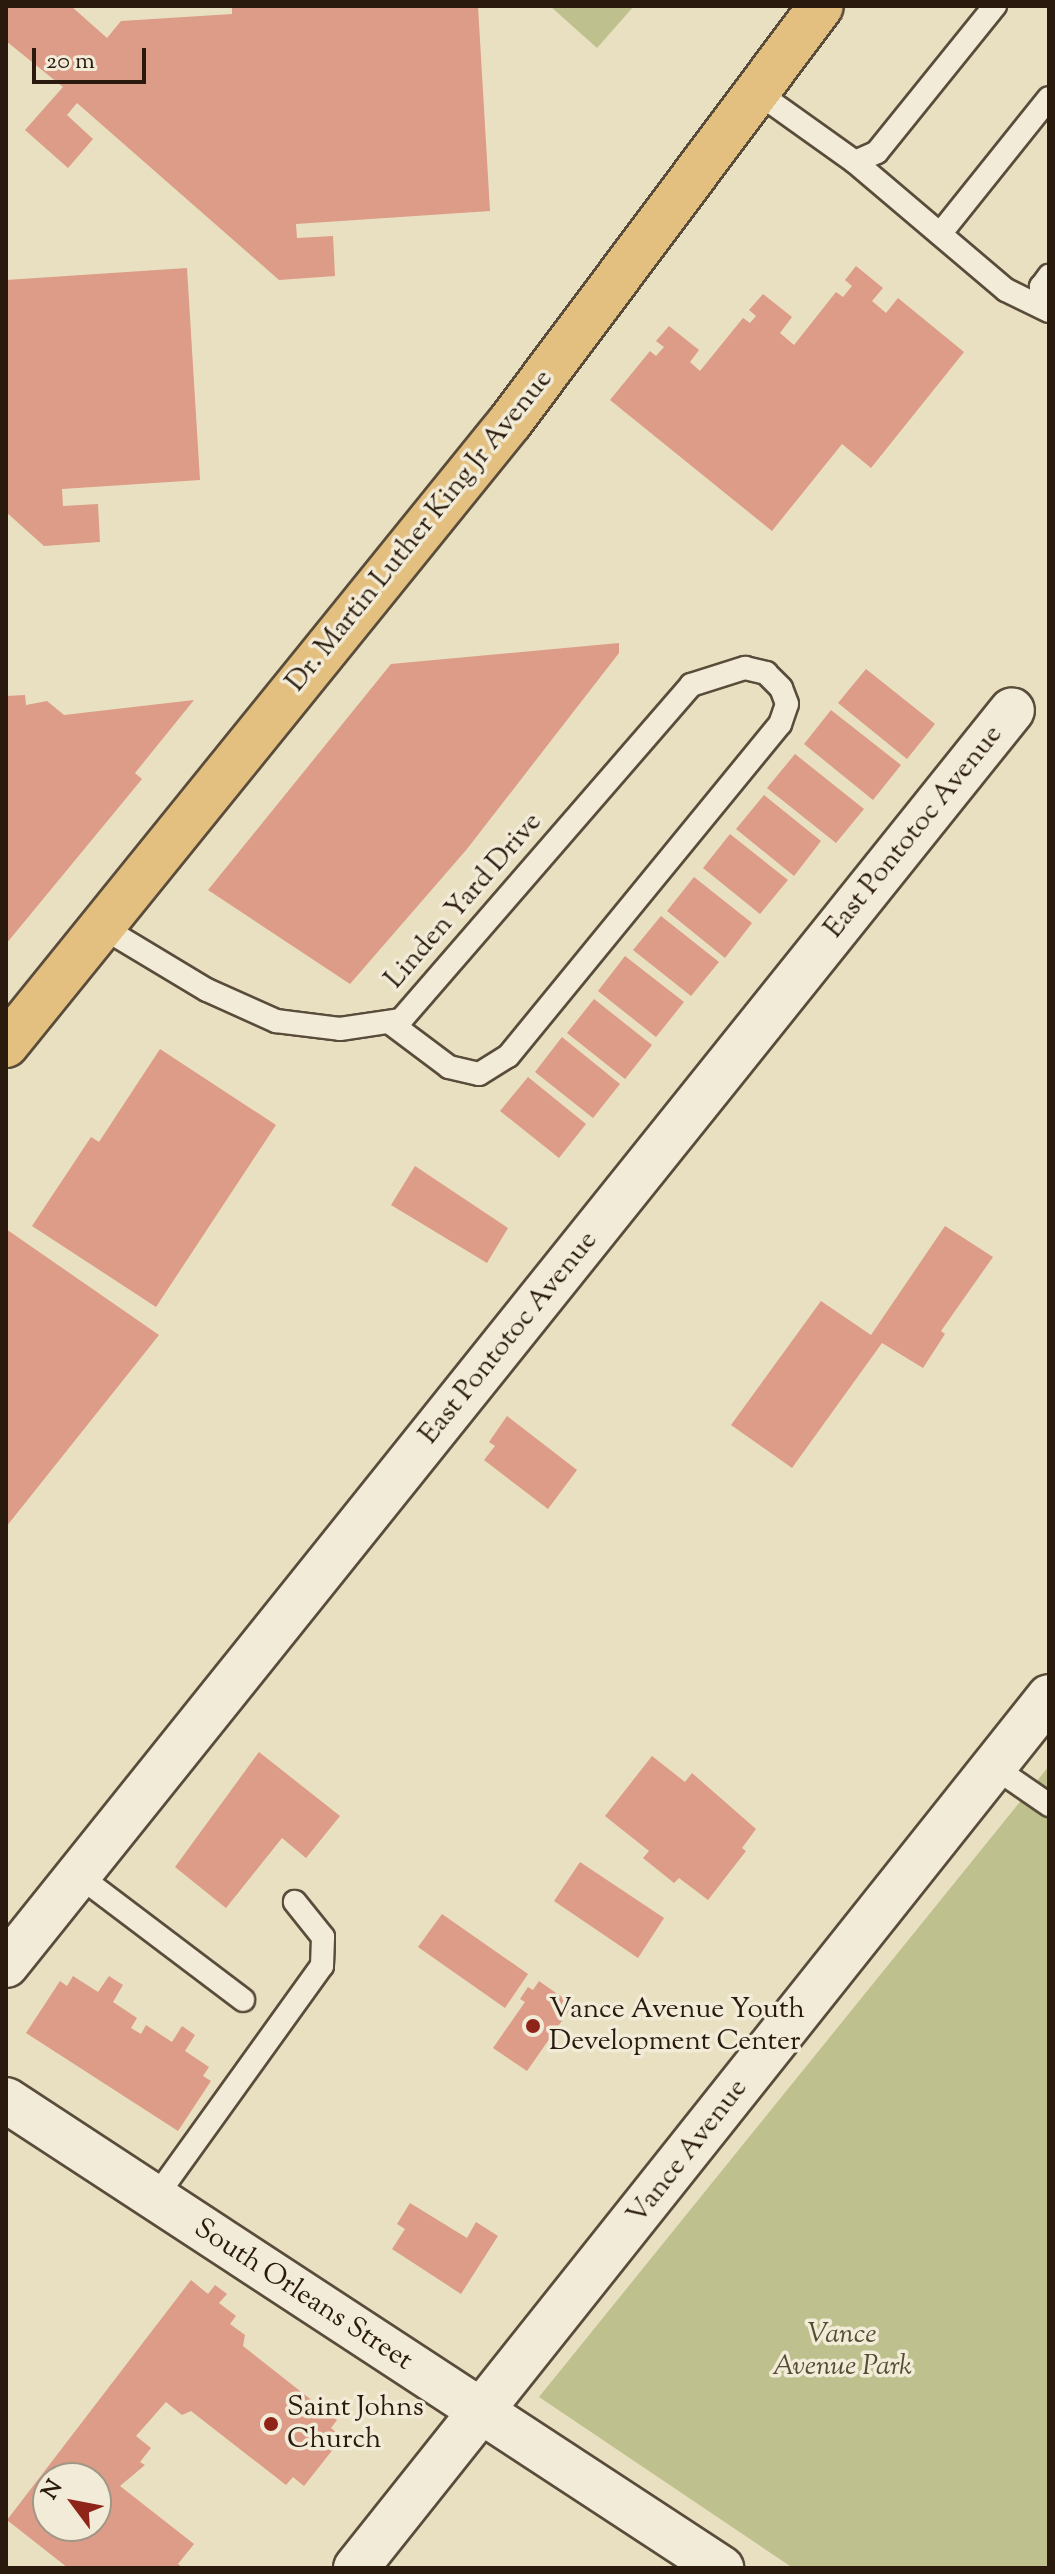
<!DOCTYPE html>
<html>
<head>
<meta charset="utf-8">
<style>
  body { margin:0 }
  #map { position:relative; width:1055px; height:2574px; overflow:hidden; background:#e9e0c1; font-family:"Sorts Mill Goudy",serif }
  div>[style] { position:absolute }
  .green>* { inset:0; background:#bec08e }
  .building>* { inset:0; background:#dc9c87 }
  .roads { filter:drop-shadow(2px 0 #5a4c3b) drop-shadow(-2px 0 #5a4c3b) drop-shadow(0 2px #5a4c3b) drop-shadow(0 -2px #5a4c3b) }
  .lane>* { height:22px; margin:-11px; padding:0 11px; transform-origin:11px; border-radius:11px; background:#f1ebd7 }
  .street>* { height:44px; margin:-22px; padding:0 22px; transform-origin:22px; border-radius:22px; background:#f1ebd7 }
  .secondary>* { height:44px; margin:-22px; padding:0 22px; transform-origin:22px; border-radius:22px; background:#f1ebd7 }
  .primary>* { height:44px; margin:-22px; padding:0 22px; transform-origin:22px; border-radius:22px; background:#e4c080 }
  .dots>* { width:22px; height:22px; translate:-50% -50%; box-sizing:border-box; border:4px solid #f1ebd7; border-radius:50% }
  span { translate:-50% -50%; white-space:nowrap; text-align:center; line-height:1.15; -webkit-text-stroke:7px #f1ebd7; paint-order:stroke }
  .street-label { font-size:28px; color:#2a1a0e }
  .poi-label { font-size:28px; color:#2a1a0e }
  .left { translate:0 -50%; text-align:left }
  .park-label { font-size:28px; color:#564c34; font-style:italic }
  .frame { position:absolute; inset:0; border:8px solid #2a1a0e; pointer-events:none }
  .north { position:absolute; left:32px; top:2462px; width:80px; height:80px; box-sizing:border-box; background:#f1ebd7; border:2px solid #a19787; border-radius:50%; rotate:302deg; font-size:22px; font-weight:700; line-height:32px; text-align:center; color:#2a1a0e }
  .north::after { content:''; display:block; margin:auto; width:28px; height:36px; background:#8f2418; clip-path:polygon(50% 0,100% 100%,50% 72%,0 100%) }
  .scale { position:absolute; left:32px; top:48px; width:114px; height:36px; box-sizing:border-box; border:4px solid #2a1a0e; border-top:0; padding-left:10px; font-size:24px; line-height:28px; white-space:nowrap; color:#2a1a0e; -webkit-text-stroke:6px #f1ebd7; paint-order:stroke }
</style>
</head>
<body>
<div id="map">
  <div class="green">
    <i style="clip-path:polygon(550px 6px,634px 6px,597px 48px)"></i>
    <i style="clip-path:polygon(1049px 1766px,1049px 2568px,793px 2568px,539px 2397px)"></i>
  </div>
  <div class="building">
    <i style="clip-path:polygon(6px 6px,71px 6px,107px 38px,121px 21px,232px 14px,232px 6px,478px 6px,490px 211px,296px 224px,297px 238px,333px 236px,335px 276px,279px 280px,77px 103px,67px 115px,93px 139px,68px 168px,25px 130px,63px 87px,6px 41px)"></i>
    <i style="clip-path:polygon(856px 266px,883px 288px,872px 301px,886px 313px,898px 298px,964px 352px,871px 468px,842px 444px,772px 531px,610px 400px,650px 351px,656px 356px,664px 347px,656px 341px,669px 326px,699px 350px,690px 362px,700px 371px,743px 318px,750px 323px,756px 316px,749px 310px,763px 294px,792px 317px,780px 333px,794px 345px,836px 292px,843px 297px,852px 286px,845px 280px)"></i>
    <i style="clip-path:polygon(187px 268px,200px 480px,62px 489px,63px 506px,98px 504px,100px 542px,44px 546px,6px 512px,6px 280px)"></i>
    <i style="clip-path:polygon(619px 643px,619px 653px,467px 849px,350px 984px,208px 890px,391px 664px)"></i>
    <i style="clip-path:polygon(866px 669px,935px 724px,907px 759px,838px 703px)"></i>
    <i style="clip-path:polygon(25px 695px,26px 705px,47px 701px,64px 715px,194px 700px,135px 773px,142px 779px,6px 944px,6px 696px)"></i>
    <i style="clip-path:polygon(831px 710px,901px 765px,873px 800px,804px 744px)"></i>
    <i style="clip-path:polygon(795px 754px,864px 809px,836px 843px,767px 788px)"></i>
    <i style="clip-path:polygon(764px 795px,821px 841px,794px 876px,736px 829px)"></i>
    <i style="clip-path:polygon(730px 834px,788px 880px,760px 914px,703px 868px)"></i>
    <i style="clip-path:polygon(694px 877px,752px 923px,725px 958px,667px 911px)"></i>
    <i style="clip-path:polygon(661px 916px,719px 962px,691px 996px,633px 950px)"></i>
    <i style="clip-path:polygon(625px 956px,684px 1002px,656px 1037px,598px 991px)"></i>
    <i style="clip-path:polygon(594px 999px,652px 1045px,625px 1079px,567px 1033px)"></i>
    <i style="clip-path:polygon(562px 1037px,620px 1084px,593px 1118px,535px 1072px)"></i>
    <i style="clip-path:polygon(160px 1049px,276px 1125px,156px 1307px,32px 1226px,91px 1137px,99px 1142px)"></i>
    <i style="clip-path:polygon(528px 1077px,586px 1124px,559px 1158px,500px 1111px)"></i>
    <i style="clip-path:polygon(415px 1166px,508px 1228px,487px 1263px,391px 1205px)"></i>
    <i style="clip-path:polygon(945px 1226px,993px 1257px,941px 1331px,945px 1334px,923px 1368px,882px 1343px,792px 1468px,731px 1425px,821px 1301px,871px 1335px)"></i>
    <i style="clip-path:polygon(6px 1229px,159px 1335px,6px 1527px)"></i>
    <i style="clip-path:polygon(507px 1416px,577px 1470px,548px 1509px,484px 1460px,495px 1446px,489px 1442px)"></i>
    <i style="clip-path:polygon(259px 1752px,340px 1816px,306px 1858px,282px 1838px,226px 1908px,175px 1867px)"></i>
    <i style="clip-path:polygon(652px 1756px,685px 1782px,692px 1773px,756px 1829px,742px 1848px,746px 1851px,708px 1900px,679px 1878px,674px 1883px,643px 1858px,649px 1851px,605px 1816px)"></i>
    <i style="clip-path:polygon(580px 1862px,664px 1918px,638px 1958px,554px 1901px)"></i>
    <i style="clip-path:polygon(442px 1914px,528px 1974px,505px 2008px,418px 1947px)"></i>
    <i style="clip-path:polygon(73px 1976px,98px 1992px,109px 1976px,123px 1985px,113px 2002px,137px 2018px,131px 2028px,141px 2034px,146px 2025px,172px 2042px,182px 2026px,195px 2035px,185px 2051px,209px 2067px,203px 2076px,211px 2081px,178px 2131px,26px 2033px,60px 1981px,67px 1986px)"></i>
    <i style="clip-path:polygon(539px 1981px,573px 2005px,527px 2071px,493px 2048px,525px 2002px,520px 1999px,528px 1987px,533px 1990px)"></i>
    <i style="clip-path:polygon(410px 2203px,467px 2238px,476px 2222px,498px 2236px,461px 2294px,392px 2249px,405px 2229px,397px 2224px)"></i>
    <i style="clip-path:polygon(evenodd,191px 2280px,208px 2294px,215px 2285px,227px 2294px,219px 2303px,236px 2316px,230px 2324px,245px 2335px,243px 2346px,337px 2420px,331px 2428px,342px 2438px,304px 2486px,293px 2477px,286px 2485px,191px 2411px,182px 2415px,166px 2402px,136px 2436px,151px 2448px,140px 2462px,145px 2465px,120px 2486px,194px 2544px,178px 2564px,183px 2568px,68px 2568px,7px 2520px,191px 2280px,48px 2478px,96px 2478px,96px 2526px,48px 2526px,48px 2478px)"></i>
  </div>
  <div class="roads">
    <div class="lane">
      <i style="left:754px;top:90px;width:124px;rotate:35.5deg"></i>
      <i style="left:855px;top:162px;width:24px;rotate:-24deg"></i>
      <i style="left:877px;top:152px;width:188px;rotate:-51.1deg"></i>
      <i style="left:855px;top:162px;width:198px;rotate:40.3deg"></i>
      <i style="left:1006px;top:290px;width:48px;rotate:26deg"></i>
      <i style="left:940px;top:234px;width:174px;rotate:-51.3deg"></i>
      <i style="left:1046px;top:309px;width:23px;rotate:-103deg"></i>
      <i style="left:1041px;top:287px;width:14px;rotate:-54deg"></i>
      <i style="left:102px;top:927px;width:122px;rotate:31deg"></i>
      <i style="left:207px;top:990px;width:76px;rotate:24.2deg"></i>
      <i style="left:276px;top:1021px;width:64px;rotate:7.1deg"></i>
      <i style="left:340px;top:1029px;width:62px;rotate:-8.4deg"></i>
      <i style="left:401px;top:1020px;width:443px;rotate:-49.1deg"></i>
      <i style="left:691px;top:685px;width:57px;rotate:-17.5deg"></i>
      <i style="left:745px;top:668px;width:22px;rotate:13deg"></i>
      <i style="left:766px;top:673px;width:21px;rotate:45deg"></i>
      <i style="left:781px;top:688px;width:17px;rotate:69deg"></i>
      <i style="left:787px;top:704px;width:21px;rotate:109deg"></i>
      <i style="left:780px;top:724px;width:429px;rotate:129.3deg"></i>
      <i style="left:508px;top:1056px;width:34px;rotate:148deg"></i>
      <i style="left:479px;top:1074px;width:31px;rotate:-167deg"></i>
      <i style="left:449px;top:1067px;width:75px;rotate:-143.1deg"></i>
      <i style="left:994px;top:1767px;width:67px;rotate:34.6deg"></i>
      <i style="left:78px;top:1875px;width:207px;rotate:37.1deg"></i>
      <i style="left:155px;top:2198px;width:286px;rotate:-54.3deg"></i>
      <i style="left:322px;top:1966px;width:29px;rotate:-88deg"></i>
      <i style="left:323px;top:1937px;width:45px;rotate:-128.7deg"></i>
    </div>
    <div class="street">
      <i style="left:6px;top:1965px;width:1608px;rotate:-51.28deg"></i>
      <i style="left:6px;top:2100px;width:855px;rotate:33.21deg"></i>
    </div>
    <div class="secondary">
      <i style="left:356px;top:2568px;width:1113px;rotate:-51.49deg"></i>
    </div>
    <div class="primary">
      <i style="left:6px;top:1045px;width:801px;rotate:-51.03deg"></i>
      <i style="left:510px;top:422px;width:519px;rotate:-53.22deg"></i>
    </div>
  </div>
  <div class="dots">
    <i style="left:533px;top:2026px;background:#8f2418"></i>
    <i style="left:271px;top:2424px;background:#8f2418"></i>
  </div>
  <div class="street-label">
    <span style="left:420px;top:531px;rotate:-51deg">Dr. Martin Luther King Jr Avenue</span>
    <span style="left:914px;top:832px;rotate:-51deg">East Pontotoc Avenue</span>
    <span style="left:464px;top:901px;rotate:-49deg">Linden Yard Drive</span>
    <span style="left:509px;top:1338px;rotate:-51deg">East Pontotoc Avenue</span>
    <span style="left:688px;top:2152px;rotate:-52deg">Vance Avenue</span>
    <span style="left:303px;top:2295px;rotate:33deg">South Orleans Street</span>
  </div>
  <div class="poi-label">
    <span class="left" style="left:549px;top:2026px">Vance Avenue Youth<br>Development Center</span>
    <span class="left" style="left:287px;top:2424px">Saint Johns<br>Church</span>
  </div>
  <div class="park-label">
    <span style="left:842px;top:2351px">Vance<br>Avenue Park</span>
  </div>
  <div class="frame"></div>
  <div class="north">N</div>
  <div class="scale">20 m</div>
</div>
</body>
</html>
